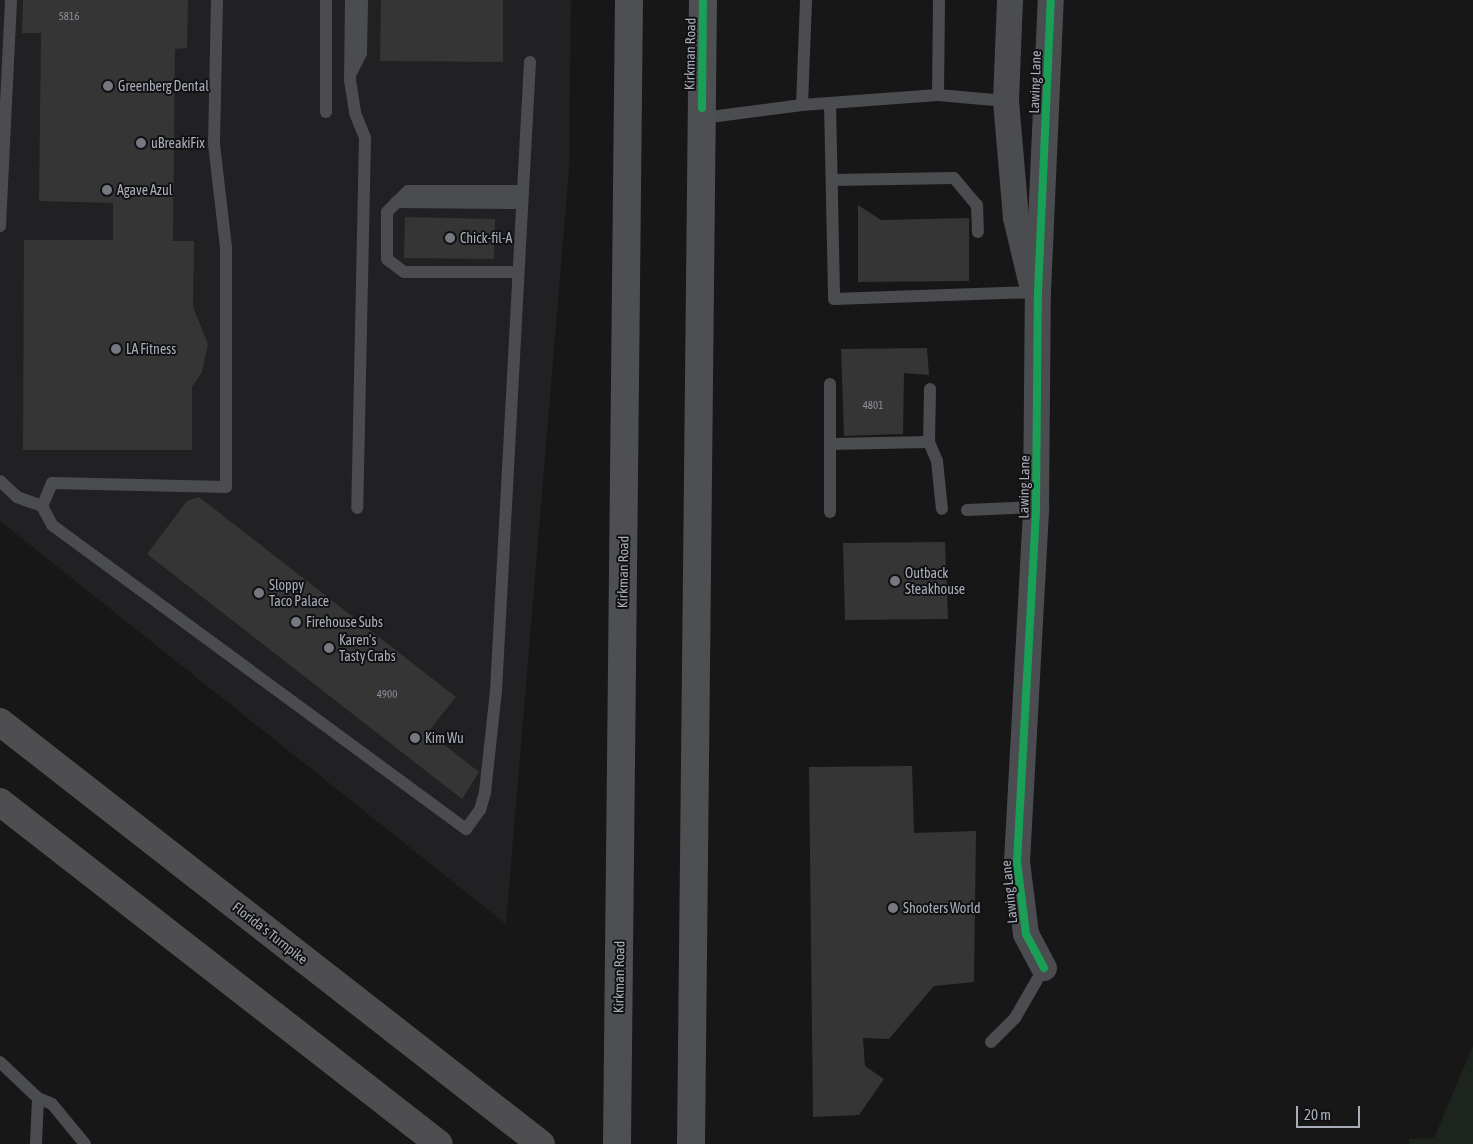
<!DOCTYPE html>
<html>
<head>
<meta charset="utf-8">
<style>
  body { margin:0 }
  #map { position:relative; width:1473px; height:1144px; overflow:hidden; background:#171717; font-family:"Asap Condensed",sans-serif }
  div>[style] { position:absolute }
  .built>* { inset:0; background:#212123 }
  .green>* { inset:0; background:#1d241e }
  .building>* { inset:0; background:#353536 }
  .lane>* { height:12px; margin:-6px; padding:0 6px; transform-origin:6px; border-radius:6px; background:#4b4c50 }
  .street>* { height:26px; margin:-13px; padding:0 13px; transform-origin:13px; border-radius:13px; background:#4b4c50 }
  .primary>* { height:28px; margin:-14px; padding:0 14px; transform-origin:14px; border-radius:14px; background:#4d4f52 }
  .highway>* { height:28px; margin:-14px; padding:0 14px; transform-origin:14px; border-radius:14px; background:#4e4e51 }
  .cycleway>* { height:8px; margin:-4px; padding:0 4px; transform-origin:4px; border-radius:4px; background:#1a9f57 }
  .dots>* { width:14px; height:14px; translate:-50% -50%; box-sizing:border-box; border:2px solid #111113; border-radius:50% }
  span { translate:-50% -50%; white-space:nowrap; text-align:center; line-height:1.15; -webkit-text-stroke:4px #111113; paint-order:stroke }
  .number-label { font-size:11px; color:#8b8f98 }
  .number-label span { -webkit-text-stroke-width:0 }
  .street-label { font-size:14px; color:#a8adb8 }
  .poi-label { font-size:14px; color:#a8adb8 }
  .left { translate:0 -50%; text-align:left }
  .scale { position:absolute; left:1296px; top:1106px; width:64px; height:22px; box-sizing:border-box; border:2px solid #a8adb8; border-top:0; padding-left:6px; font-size:15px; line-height:18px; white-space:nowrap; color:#a8adb8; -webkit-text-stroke:4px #111113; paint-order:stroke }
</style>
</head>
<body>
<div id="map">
  <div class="built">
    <i style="clip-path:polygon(0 0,571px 0,569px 170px,506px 924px,0 521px)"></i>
  </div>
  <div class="green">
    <i style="clip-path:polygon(1473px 1046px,1473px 1144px,1409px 1144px,1409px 1139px,1434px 1138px)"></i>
  </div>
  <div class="building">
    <i style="clip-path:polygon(23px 0,188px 0,187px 48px,175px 49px,173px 241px,194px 241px,193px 307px,208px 344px,202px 372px,192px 387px,192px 450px,23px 450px,24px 240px,113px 240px,113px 203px,39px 201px,41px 33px,22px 33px)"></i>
    <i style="clip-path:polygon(381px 0,503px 0,503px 62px,380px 61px)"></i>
    <i style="clip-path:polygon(858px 205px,881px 220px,969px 218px,969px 281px,858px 282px)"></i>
    <i style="clip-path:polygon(405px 217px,495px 219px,494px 259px,404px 258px)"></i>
    <i style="clip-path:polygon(927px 348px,929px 375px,904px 373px,903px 434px,844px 436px,841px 349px)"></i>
    <i style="clip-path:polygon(199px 497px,456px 697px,428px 732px,479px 772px,462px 799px,147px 554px,187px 501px)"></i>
    <i style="clip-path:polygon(945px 542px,948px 619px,845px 620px,843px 543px)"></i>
    <i style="clip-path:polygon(912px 766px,914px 833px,976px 831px,974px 982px,934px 986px,889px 1039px,863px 1038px,865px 1066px,884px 1079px,859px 1115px,813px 1117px,809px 767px)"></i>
  </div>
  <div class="lane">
    <i style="left:217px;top:0;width:144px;rotate:91.2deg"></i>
    <i style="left:214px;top:144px;width:105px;rotate:83.4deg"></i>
    <i style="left:226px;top:248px;width:239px;rotate:90deg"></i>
    <i style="left:226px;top:487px;width:174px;rotate:-178.7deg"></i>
    <i style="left:52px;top:483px;width:25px;rotate:113deg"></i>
    <i style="left:42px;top:506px;width:21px;rotate:62deg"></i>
    <i style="left:52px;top:525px;width:514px;rotate:36.29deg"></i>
    <i style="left:466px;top:829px;width:24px;rotate:-54deg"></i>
    <i style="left:480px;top:810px;width:19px;rotate:-74deg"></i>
    <i style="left:485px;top:792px;width:102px;rotate:-83.8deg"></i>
    <i style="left:496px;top:691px;width:630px;rotate:-86.91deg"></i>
    <i style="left:351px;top:0;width:80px;rotate:90.7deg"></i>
    <i style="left:350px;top:80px;width:33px;rotate:81deg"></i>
    <i style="left:355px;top:113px;width:27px;rotate:68deg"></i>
    <i style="left:365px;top:138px;width:370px;rotate:91.2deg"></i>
    <i style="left:352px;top:71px;width:20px;rotate:-63deg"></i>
    <i style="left:361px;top:53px;width:53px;rotate:-88.9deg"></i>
    <i style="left:938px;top:95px;width:95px;rotate:-89.4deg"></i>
    <i style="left:830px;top:103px;width:196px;rotate:88.8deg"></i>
    <i style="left:834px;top:299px;width:204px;rotate:-2deg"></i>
    <i style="left:802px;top:105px;width:105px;rotate:-87.8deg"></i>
    <i style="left:326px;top:112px;width:112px;rotate:-90deg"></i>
    <i style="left:702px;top:118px;width:101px;rotate:-7.4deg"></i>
    <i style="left:802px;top:105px;width:136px;rotate:-4.2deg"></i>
    <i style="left:938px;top:95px;width:68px;rotate:5deg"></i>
    <i style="left:833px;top:180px;width:121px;rotate:-0.9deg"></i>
    <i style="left:954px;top:178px;width:35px;rotate:50deg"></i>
    <i style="left:977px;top:205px;width:27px;rotate:88deg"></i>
    <i style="left:396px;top:202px;width:126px;rotate:0.5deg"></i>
    <i style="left:0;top:226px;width:226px;rotate:-87.2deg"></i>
    <i style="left:518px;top:272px;width:114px;rotate:180deg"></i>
    <i style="left:404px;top:272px;width:21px;rotate:-143deg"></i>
    <i style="left:387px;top:259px;width:47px;rotate:-90deg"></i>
    <i style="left:387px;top:212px;width:30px;rotate:-45deg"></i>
    <i style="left:408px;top:191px;width:115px"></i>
    <i style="left:929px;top:442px;width:53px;rotate:-88.9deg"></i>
    <i style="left:830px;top:444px;width:99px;rotate:-1.2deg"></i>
    <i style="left:929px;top:442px;width:21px;rotate:67deg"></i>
    <i style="left:937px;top:461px;width:48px;rotate:84.1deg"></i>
    <i style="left:0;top:481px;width:23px;rotate:43deg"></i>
    <i style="left:17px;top:497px;width:27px;rotate:20deg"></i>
    <i style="left:967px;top:510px;width:69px;rotate:-2.5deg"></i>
    <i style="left:830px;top:512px;width:128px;rotate:-90deg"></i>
    <i style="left:991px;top:1042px;width:34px;rotate:-45deg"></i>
    <i style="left:1015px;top:1018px;width:58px;rotate:-59.9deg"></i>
    <i style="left:0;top:1062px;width:52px;rotate:43.5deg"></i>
    <i style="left:38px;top:1098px;width:15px;rotate:23deg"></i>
    <i style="left:52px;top:1104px;width:52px;rotate:50.5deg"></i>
    <i style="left:36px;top:1144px;width:46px;rotate:-87.5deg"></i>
  </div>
  <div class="street">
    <i style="left:1010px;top:0;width:101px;rotate:92.3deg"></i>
    <i style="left:1006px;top:101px;width:117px;rotate:85.1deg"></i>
    <i style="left:1016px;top:218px;width:65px;rotate:76.6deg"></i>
    <i style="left:1044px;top:968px;width:38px;rotate:-118deg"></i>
    <i style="left:1026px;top:934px;width:73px;rotate:-97.1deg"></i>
    <i style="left:1017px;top:862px;width:356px;rotate:-86.9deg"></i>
    <i style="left:1036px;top:507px;width:215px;rotate:-89.5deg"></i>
    <i style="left:1038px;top:292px;width:292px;rotate:-87.5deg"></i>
  </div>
  <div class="primary">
    <i style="left:617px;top:1144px;width:1144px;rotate:-89.4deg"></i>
    <i style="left:691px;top:1144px;width:1144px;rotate:-89.4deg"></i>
  </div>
  <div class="highway">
    <i style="left:0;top:722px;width:686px;rotate:37.96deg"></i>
    <i style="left:0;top:802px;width:556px;rotate:37.92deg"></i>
  </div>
  <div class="cycleway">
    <i style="left:702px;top:108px;width:108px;rotate:-89.5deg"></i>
    <i style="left:1044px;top:968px;width:38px;rotate:-118deg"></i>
    <i style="left:1026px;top:934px;width:73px;rotate:-97.1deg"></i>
    <i style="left:1017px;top:862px;width:356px;rotate:-86.9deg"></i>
    <i style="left:1036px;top:507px;width:215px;rotate:-89.5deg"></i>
    <i style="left:1038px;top:292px;width:292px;rotate:-87.5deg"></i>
  </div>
  <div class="dots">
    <i style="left:108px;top:86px;background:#757880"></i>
    <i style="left:141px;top:143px;background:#757880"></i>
    <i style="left:107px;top:190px;background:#757880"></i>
    <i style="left:450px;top:238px;background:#757880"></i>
    <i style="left:116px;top:349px;background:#757880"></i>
    <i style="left:895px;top:581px;background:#757880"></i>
    <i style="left:259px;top:593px;background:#757880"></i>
    <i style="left:296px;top:622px;background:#757880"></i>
    <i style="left:329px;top:648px;background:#757880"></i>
    <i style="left:415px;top:738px;background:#757880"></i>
    <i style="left:893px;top:908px;background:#757880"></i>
  </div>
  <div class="number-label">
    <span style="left:69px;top:16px">5816</span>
    <span style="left:873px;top:405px">4801</span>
    <span style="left:387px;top:694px">4900</span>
  </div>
  <div class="street-label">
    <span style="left:690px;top:54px;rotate:-89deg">Kirkman Road</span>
    <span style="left:1035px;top:82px;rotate:-88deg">Lawing Lane</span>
    <span style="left:1024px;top:487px;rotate:-89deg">Lawing Lane</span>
    <span style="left:623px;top:572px;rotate:-89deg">Kirkman Road</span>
    <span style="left:1009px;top:892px;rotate:-96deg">Lawing Lane</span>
    <span style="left:270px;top:933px;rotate:38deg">Florida's Turnpike</span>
    <span style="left:619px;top:977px;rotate:-89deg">Kirkman Road</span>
  </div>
  <div class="poi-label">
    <span class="left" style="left:118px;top:86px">Greenberg Dental</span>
    <span class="left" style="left:151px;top:143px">uBreakiFix</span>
    <span class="left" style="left:117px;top:190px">Agave Azul</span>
    <span class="left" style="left:460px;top:238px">Chick-fil-A</span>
    <span class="left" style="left:126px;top:349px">LA Fitness</span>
    <span class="left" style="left:905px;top:581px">Outback<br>Steakhouse</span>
    <span class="left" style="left:269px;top:593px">Sloppy<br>Taco Palace</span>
    <span class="left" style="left:306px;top:622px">Firehouse Subs</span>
    <span class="left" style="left:339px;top:648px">Karen's<br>Tasty Crabs</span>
    <span class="left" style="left:425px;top:738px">Kim Wu</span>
    <span class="left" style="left:903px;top:908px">Shooters World</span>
  </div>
  <div class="scale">20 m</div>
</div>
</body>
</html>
